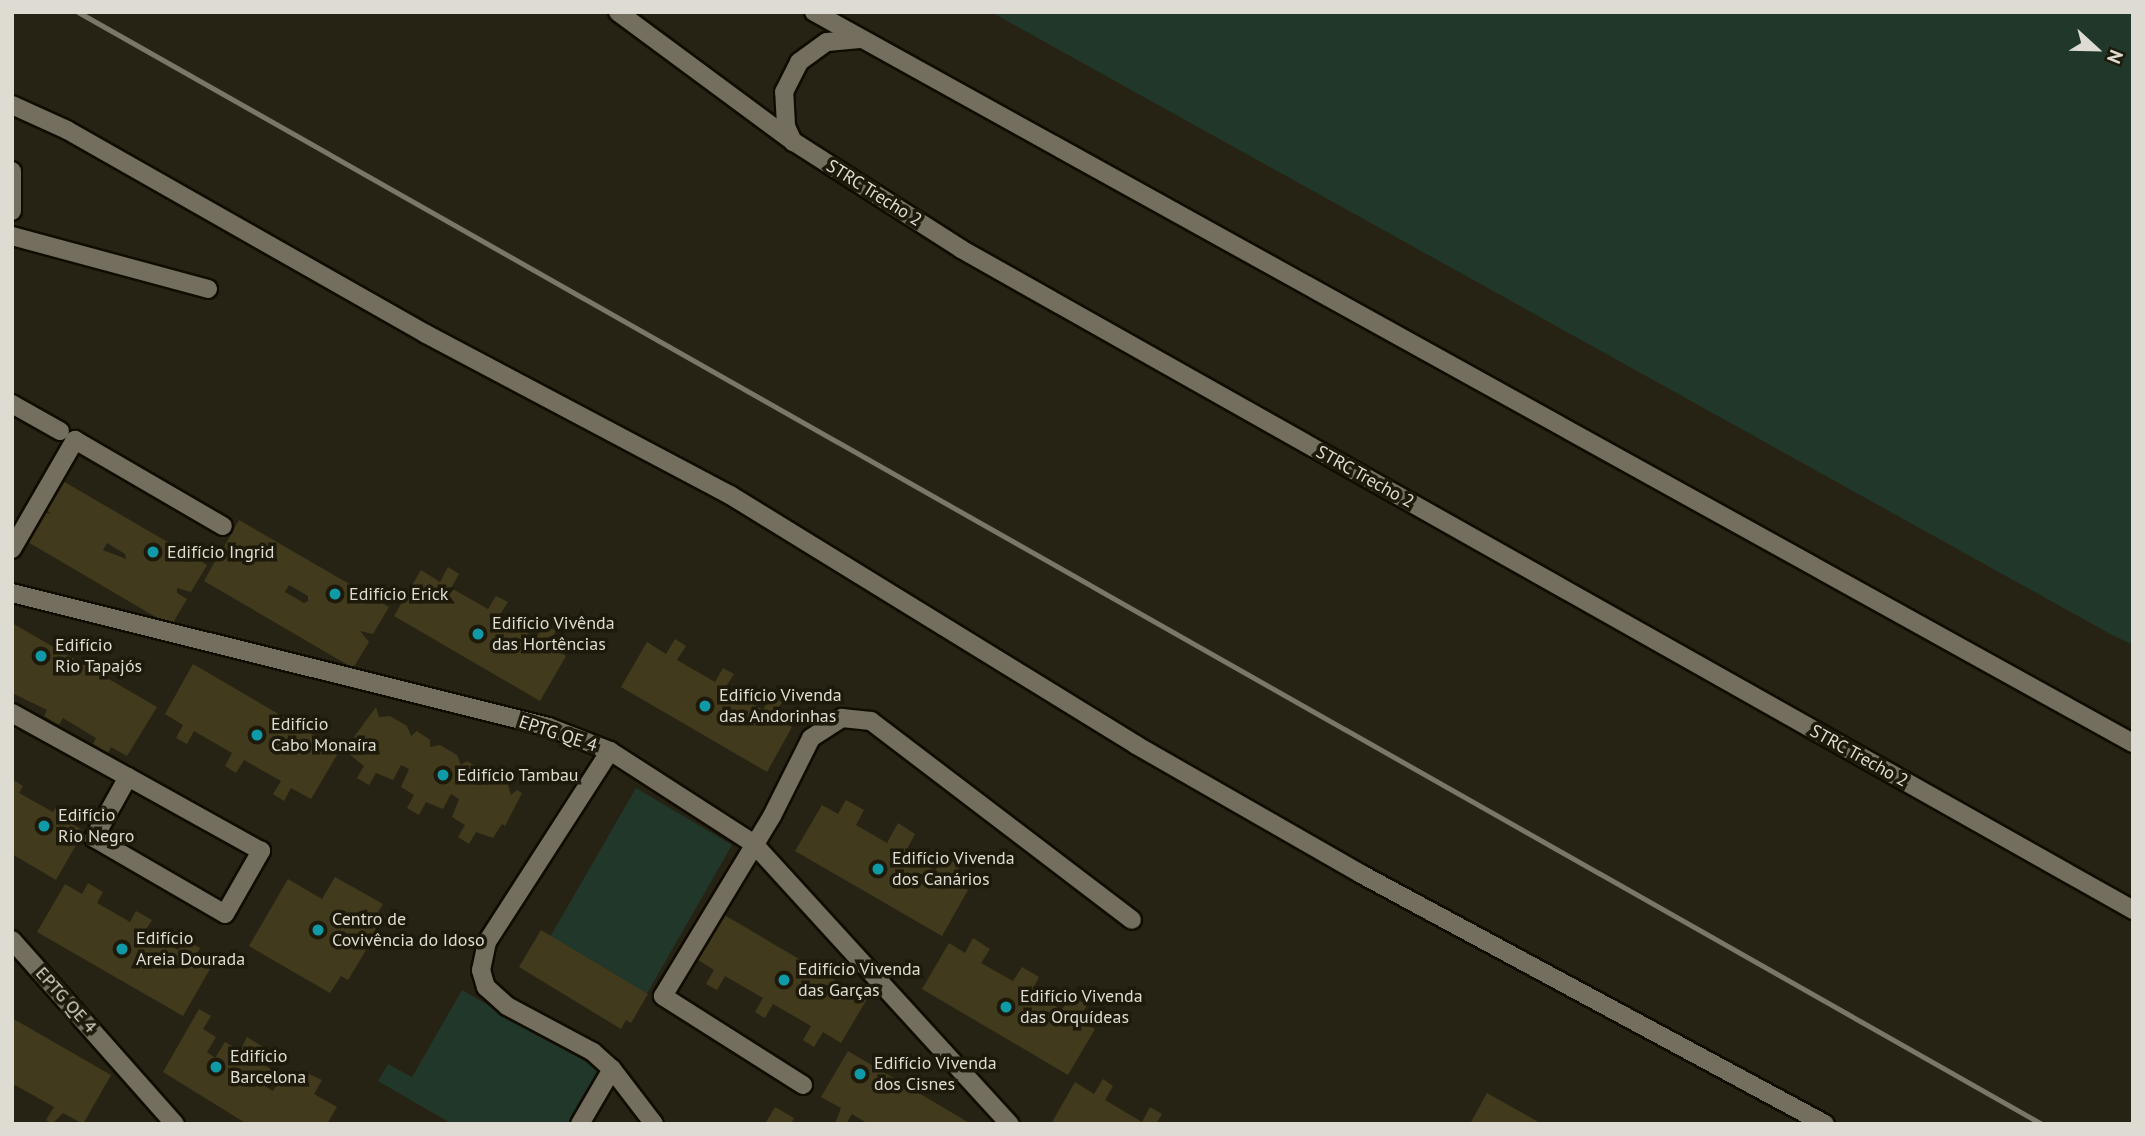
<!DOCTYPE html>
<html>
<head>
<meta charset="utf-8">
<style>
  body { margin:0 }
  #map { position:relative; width:2145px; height:1136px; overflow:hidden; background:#272314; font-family:"PT Sans",sans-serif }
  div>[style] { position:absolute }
  .green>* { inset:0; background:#203729 }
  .building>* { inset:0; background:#413a1c }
  .roads { filter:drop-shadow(2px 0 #100c02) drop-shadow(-2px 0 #100c02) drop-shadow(0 2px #100c02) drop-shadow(0 -2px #100c02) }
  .service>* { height:18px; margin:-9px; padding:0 9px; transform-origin:9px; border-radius:9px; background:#736e5d }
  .minor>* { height:18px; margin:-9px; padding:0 9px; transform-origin:9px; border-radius:9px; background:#736e5d }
  .tertiary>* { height:18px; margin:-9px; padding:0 9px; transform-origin:9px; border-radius:9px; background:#736e5d }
  .secondary>* { height:18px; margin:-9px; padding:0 9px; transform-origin:9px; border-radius:9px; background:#736e5d }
  .rail>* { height:5px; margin:-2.5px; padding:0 2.5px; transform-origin:2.5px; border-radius:2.5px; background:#7a776a }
  .dots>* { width:19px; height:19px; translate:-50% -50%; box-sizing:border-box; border:4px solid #1e1a0b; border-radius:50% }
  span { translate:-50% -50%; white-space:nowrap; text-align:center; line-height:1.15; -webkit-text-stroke:7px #1e1a0b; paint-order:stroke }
  .street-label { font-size:18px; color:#dedcd2 }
  .poi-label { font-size:18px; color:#dedcd2 }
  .left { translate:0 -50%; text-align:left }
  .frame { position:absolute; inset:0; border:14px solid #dedcd2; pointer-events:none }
  .north { position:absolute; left:2061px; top:14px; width:70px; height:70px; -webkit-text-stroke:5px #1e1a0b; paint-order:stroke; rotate:112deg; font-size:19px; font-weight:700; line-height:28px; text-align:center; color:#dedcd2 }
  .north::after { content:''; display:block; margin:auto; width:24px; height:32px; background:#dedcd2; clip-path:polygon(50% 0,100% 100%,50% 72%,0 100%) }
</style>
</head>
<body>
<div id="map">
  <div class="green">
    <i style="clip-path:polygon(991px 12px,2133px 12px,2133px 645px,2112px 635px)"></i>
    <i style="clip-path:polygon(636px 788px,732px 845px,633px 1018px,535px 963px)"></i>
    <i style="clip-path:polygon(462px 990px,602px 1071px,572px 1124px,452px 1124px,378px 1081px,388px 1064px,412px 1077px)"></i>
  </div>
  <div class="building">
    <i style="clip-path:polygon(evenodd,56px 477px,207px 565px,191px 592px,177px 588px,177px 593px,187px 599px,171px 626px,21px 538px,37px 511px,51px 514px,41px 504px,56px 477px,107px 543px,125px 554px,126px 559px,103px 550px,107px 543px)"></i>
    <i style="clip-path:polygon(evenodd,239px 520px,389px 607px,373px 634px,360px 631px,369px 642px,353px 668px,204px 581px,219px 554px,233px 558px,224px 547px,239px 520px,289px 585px,308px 596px,308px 601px,304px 603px,285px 592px,289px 585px)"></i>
    <i style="clip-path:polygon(448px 567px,459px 574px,451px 588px,488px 609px,496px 596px,508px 602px,499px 616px,536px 638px,544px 624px,556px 631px,547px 644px,566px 656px,540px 701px,394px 616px,421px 570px,440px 582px)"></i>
    <i style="clip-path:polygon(12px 623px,157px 707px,127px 756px,111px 747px,108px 753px,93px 744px,96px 738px,63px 718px,59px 725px,44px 716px,47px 710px,12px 693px)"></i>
    <i style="clip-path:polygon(675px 639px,686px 646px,677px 660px,715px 682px,723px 668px,734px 674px,725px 688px,763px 710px,771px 696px,782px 702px,774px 717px,792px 727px,767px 772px,621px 687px,647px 642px,666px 654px)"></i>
    <i style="clip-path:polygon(193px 664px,340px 750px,311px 799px,291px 788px,284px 801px,273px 794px,281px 781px,244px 760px,236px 773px,225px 766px,232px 753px,194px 731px,187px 744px,176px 738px,183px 725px,165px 714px)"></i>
    <i style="clip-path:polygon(376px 707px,379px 717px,390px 716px,407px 726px,411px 736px,417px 731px,430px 740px,430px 747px,440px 745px,457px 755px,461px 765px,467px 761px,481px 770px,480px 776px,490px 775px,508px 785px,511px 795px,517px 790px,522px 793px,505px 826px,502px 824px,493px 838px,476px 832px,469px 844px,458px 837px,465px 825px,452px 817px,459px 799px,451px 794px,443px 809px,426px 802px,419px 815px,407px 808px,414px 795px,401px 787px,409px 769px,401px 765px,393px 780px,376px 773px,369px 785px,357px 778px,364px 766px,349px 754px,358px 739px,354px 737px)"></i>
    <i style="clip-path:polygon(12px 779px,23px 786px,19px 793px,53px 812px,57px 806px,72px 815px,67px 821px,84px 831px,56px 880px,12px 854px)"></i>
    <i style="clip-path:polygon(846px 800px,864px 810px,856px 825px,887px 843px,898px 823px,915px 834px,905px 853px,935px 871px,943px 856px,960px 866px,952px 881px,968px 890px,942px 936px,795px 851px,822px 805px,838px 814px)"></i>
    <i style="clip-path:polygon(335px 877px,383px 904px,378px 912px,386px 917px,348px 980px,341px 976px,330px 993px,249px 946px,288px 879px,322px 899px)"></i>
    <i style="clip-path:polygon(88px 883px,103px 892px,97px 903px,130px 922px,136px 911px,152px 920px,145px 931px,178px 950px,185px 939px,200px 948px,194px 959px,210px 969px,183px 1016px,37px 932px,65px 884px,82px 894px)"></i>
    <i style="clip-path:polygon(721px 913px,867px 999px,841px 1043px,823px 1032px,814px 1047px,803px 1040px,811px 1026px,773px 1004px,765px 1018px,755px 1012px,763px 998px,725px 976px,717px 990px,706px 984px,714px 970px,695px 958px)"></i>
    <i style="clip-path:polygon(541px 930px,648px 994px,631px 1023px,626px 1020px,621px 1029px,519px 967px)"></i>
    <i style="clip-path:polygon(973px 938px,990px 949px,981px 963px,1013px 981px,1022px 967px,1039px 977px,1031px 992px,1062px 1010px,1070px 995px,1087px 1005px,1078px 1020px,1095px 1029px,1068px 1075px,922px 989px,949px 943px,965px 953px)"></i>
    <i style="clip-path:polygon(199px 1009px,211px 1016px,203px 1029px,216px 1037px,207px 1052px,215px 1058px,225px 1042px,240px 1051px,247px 1037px,267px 1049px,259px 1062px,274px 1071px,265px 1086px,273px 1091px,283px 1076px,302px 1087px,309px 1074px,322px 1080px,314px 1094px,337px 1107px,327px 1124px,247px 1124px,163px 1072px)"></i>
    <i style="clip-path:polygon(12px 1018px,111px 1075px,83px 1124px,63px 1113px,52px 1124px,46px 1120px,54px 1107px,15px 1085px,12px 1090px)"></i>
    <i style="clip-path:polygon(848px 1051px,971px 1124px,868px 1124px,852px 1114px,846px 1124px,835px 1124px,841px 1108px,821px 1097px)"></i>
    <i style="clip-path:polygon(1103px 1079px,1113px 1086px,1105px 1100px,1142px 1122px,1150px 1107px,1162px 1114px,1156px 1124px,1051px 1124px,1075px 1082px,1094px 1094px)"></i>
    <i style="clip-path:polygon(1487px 1093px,1542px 1124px,1470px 1124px)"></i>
    <i style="clip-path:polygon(775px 1107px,794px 1118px,791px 1124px,765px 1124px)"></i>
  </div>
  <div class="roads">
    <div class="service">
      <i style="left:12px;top:404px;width:55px;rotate:29.4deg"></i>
      <i style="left:12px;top:549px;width:126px;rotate:-60deg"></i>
      <i style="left:75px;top:440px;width:171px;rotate:30.2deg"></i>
      <i style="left:12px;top:713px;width:132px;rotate:28.9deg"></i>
      <i style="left:128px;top:777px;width:70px;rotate:119.1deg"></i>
      <i style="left:94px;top:838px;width:151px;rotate:30.1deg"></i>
      <i style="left:225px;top:914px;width:73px;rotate:-60.3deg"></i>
      <i style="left:261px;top:851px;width:152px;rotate:-150.9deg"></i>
      <i style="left:803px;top:1085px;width:166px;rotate:-147.6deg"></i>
      <i style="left:663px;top:996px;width:210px;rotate:-58.8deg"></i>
      <i style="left:772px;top:816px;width:87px;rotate:-63.4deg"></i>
      <i style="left:811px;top:738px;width:37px;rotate:-33deg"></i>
      <i style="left:842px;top:718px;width:29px;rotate:6deg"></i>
      <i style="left:871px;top:721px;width:328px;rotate:37.3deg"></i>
    </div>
    <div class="minor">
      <i style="left:12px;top:171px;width:40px;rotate:90deg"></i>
      <i style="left:12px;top:236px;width:203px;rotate:15.1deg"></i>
      <i style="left:12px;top:593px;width:553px;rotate:14.01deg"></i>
      <i style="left:549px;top:727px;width:66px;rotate:21.5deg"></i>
      <i style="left:610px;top:751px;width:170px;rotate:32.8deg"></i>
      <i style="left:753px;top:843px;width:381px;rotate:47.6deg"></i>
      <i style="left:610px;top:751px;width:227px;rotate:122.8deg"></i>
      <i style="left:487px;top:942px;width:29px;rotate:102deg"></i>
      <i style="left:481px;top:970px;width:18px;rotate:74deg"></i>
      <i style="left:486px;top:987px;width:28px;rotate:42deg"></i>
      <i style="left:507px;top:1006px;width:98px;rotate:28.1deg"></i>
      <i style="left:593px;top:1052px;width:25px;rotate:42deg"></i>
      <i style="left:612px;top:1069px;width:69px;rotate:52.6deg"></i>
      <i style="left:12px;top:940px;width:246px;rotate:48.5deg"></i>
      <i style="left:580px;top:1124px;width:64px;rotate:-59.8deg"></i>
    </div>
    <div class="tertiary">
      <i style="left:12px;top:105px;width:60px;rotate:24.4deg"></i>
      <i style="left:67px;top:130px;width:413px;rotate:29.6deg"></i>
      <i style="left:426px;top:334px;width:344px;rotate:27.9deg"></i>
      <i style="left:730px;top:495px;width:477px;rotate:31.6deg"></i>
      <i style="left:1136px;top:745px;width:259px;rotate:29.8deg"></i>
      <i style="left:1361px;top:874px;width:527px;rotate:28.32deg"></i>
    </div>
    <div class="secondary">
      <i style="left:618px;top:12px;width:219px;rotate:36.5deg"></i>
      <i style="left:794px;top:142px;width:198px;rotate:32.6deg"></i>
      <i style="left:961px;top:249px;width:1346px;rotate:29.42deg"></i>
      <i style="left:814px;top:12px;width:1508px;rotate:29deg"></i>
      <i style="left:793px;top:142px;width:17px;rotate:-114deg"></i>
      <i style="left:786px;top:126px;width:34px;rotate:-93deg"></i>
      <i style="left:784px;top:92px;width:34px;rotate:-63deg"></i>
      <i style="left:799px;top:62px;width:34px;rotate:-36deg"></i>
      <i style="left:827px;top:42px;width:33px;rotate:-5deg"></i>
    </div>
  </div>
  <div class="rail">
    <i style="left:78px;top:12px;width:2257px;rotate:29.52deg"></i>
  </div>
  <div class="dots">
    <i style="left:153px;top:552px;background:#0f9aa8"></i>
    <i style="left:335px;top:594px;background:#0f9aa8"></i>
    <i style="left:478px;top:634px;background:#0f9aa8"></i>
    <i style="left:41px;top:656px;background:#0f9aa8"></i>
    <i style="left:705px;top:706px;background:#0f9aa8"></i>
    <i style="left:257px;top:735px;background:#0f9aa8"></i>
    <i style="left:443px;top:775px;background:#0f9aa8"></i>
    <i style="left:44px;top:826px;background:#0f9aa8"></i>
    <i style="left:878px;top:869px;background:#0f9aa8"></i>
    <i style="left:318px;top:930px;background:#0f9aa8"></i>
    <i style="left:122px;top:949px;background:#0f9aa8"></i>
    <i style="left:784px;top:980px;background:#0f9aa8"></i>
    <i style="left:1006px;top:1007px;background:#0f9aa8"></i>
    <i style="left:216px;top:1067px;background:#0f9aa8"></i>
    <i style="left:860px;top:1074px;background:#0f9aa8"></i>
  </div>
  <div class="street-label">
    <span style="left:874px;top:193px;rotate:32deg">STRC Trecho 2</span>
    <span style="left:1365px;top:477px;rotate:29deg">STRC Trecho 2</span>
    <span style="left:558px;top:734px;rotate:18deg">EPTG QE 4</span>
    <span style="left:1859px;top:756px;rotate:29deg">STRC Trecho 2</span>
    <span style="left:66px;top:1000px;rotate:48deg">EPTG QE 4</span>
  </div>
  <div class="poi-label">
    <span class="left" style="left:167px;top:552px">Edifício Ingrid</span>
    <span class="left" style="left:349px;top:594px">Edifício Erick</span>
    <span class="left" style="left:492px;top:634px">Edifício Vivênda<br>das Hortências</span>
    <span class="left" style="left:55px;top:656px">Edifício<br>Rio Tapajós</span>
    <span class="left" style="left:719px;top:706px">Edifício Vivenda<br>das Andorinhas</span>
    <span class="left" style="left:271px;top:735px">Edifício<br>Cabo Monaíra</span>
    <span class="left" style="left:457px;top:775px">Edifício Tambau</span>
    <span class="left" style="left:58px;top:826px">Edifício<br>Rio Negro</span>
    <span class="left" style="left:892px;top:869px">Edifício Vivenda<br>dos Canários</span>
    <span class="left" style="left:332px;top:930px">Centro de<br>Covivência do Idoso</span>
    <span class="left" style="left:136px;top:949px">Edifício<br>Areia Dourada</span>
    <span class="left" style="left:798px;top:980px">Edifício Vivenda<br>das Garças</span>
    <span class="left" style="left:1020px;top:1007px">Edifício Vivenda<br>das Orquídeas</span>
    <span class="left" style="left:230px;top:1067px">Edifício<br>Barcelona</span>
    <span class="left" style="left:874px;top:1074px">Edifício Vivenda<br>dos Cisnes</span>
  </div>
  <div class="frame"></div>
  <div class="north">N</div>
</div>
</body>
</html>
